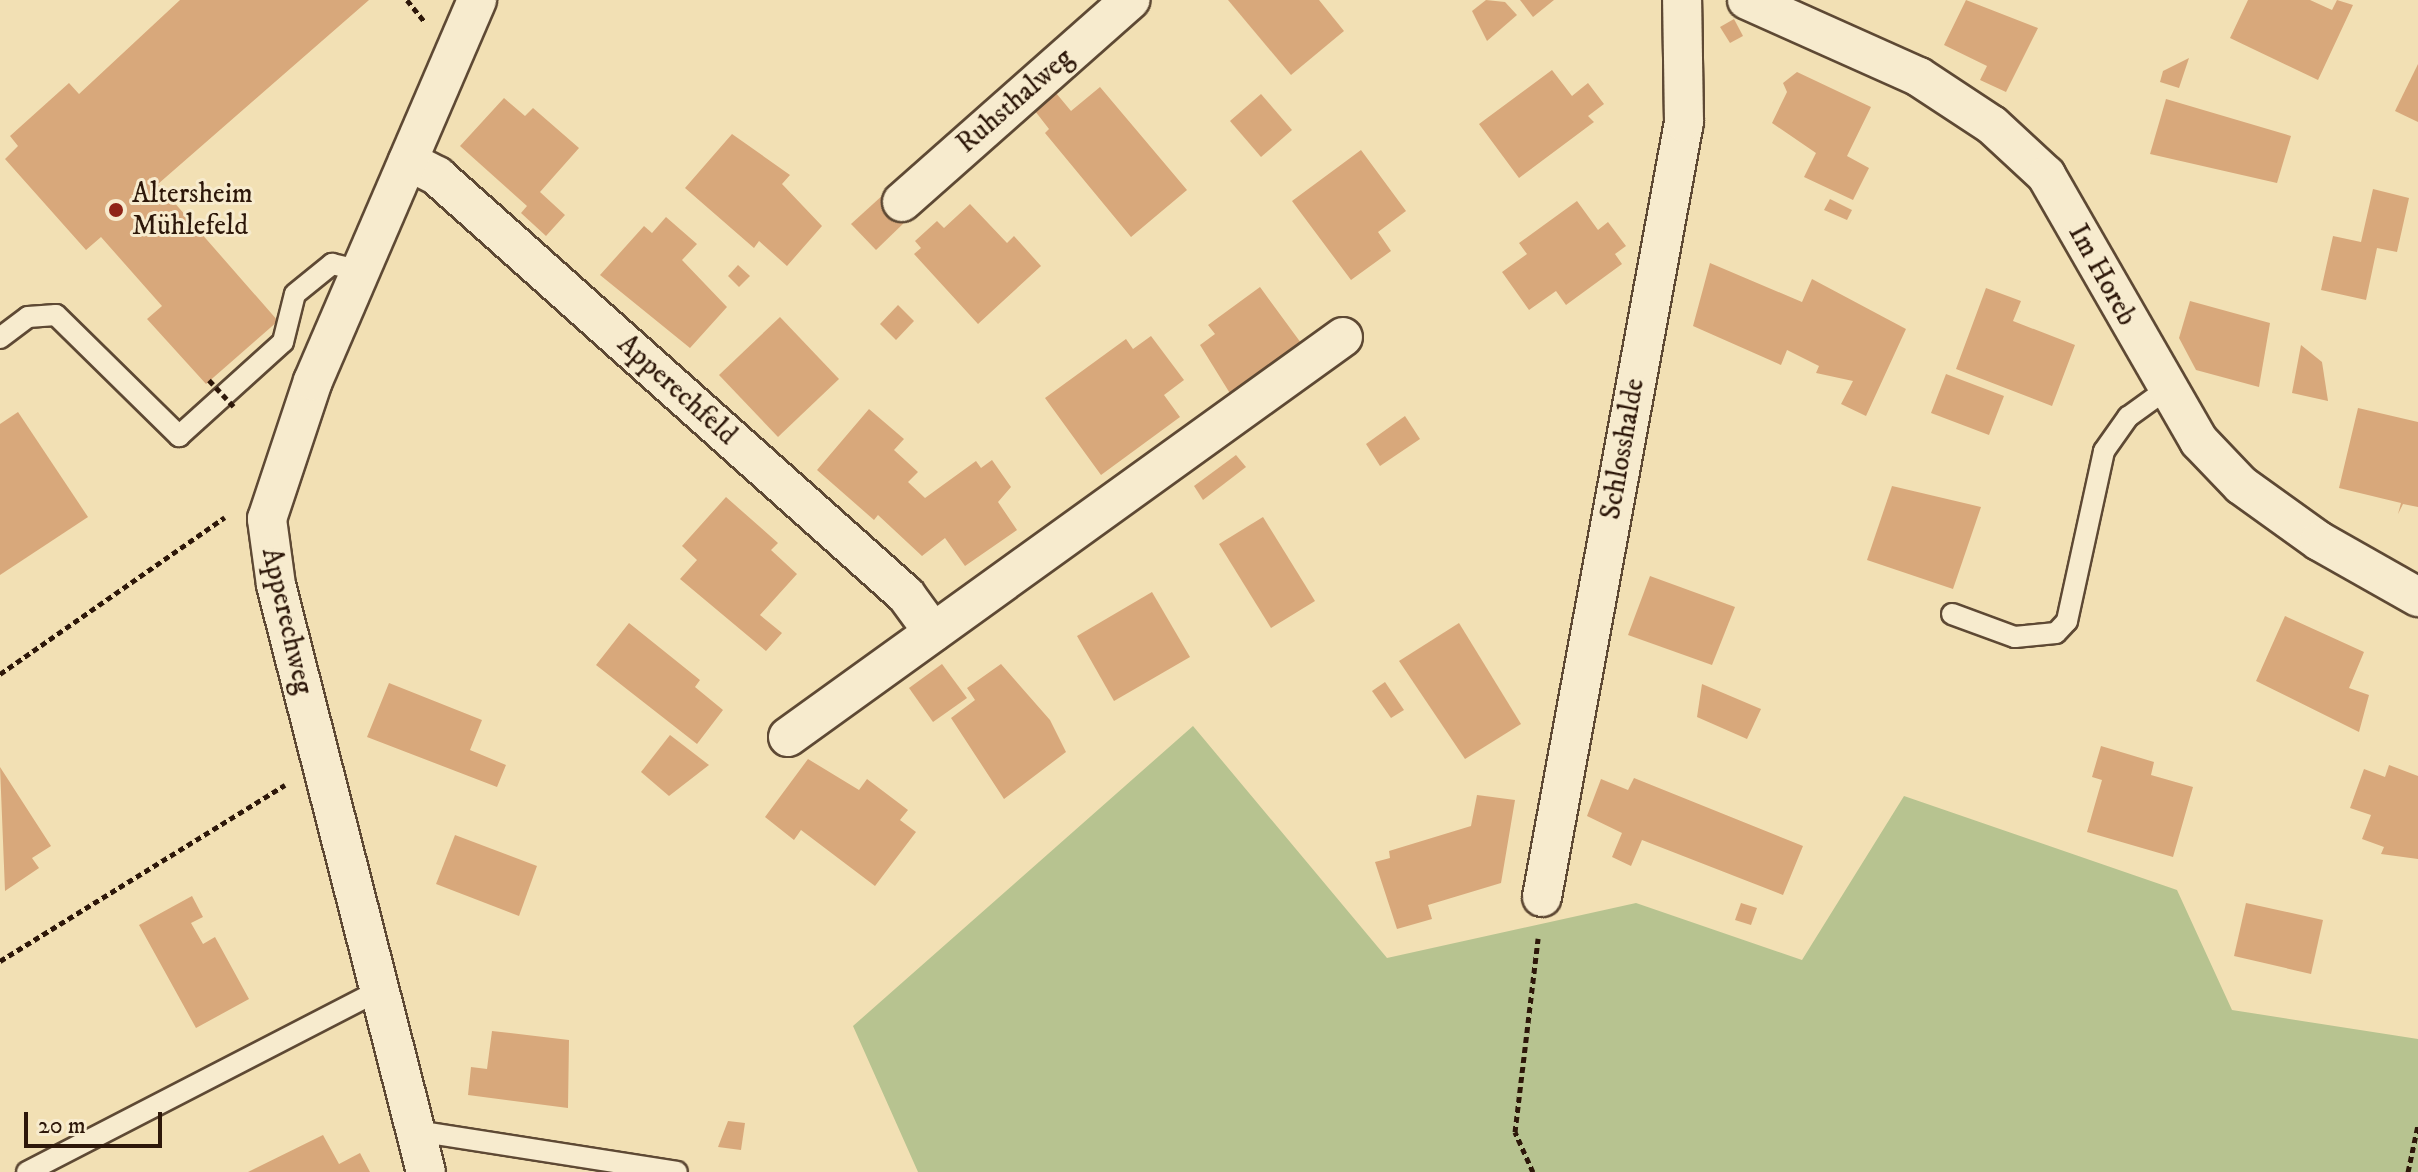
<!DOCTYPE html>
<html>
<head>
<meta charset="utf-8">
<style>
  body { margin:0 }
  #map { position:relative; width:2418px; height:1172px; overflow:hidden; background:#f2e0b4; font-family:"IM FELL DW Pica",serif }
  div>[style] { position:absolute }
  .green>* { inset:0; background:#b7c390 }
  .building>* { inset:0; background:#d8a87b }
  .path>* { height:5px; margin-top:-2.5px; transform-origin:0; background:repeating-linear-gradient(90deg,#2d1709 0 6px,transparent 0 10px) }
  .roads { filter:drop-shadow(2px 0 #5e4934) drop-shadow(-2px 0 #5e4934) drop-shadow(0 2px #5e4934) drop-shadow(0 -2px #5e4934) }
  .service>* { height:20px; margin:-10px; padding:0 10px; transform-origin:10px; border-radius:10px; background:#f7ebce }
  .minor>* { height:38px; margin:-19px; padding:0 19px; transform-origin:19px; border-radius:19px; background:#f7ebce }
  .path-bridge>* { height:5px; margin-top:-2.5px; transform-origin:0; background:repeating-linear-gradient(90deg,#2d1709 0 6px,transparent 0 10px) }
  .dots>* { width:22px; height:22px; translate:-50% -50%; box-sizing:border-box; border:4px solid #f7ebce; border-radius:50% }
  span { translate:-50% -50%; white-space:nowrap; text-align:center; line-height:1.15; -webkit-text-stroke:6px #f7ebce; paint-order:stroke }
  .street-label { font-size:28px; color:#2d1709 }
  .poi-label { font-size:28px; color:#2d1709 }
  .left { translate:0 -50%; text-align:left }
  .scale { position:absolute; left:24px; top:1112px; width:138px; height:36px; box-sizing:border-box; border:4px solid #2d1709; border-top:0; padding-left:10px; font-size:24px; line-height:28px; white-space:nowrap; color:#2d1709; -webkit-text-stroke:6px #f7ebce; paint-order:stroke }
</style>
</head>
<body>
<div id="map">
  <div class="green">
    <i style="clip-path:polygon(1193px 726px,1387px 958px,1636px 903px,1802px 960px,1904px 796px,2177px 890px,2232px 1010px,2418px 1039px,2418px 1172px,918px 1172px,853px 1026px)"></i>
  </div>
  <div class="building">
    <i style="clip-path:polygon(180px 0,369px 0,158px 184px,278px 321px,206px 384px,147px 319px,162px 306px,101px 237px,86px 250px,5px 159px,18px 146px,10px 136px,69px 83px,79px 94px)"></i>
    <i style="clip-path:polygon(1228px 0,1319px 0,1344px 31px,1291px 75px)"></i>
    <i style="clip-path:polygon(1486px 0,1505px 2px,1517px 15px,1487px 41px,1472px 11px)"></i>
    <i style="clip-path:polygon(1520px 0,1554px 0,1533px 17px)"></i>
    <i style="clip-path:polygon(1966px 0,2038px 28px,2006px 92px,1980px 80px,1987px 66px,1944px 45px)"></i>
    <i style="clip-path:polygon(2248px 0,2310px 0,2332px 10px,2337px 0,2353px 5px,2318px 80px,2230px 38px)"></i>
    <i style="clip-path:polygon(1734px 19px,1743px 36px,1730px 43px,1720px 27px)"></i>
    <i style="clip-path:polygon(2189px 58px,2179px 88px,2160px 82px,2163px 71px)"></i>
    <i style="clip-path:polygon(2418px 64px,2418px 122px,2395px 111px)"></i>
    <i style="clip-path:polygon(1552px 70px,1572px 96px,1588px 83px,1604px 104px,1588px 116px,1594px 122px,1519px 178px,1479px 124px)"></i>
    <i style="clip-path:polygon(1797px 72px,1871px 107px,1847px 156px,1869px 168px,1853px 200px,1804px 177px,1816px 153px,1772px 123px,1787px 92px,1783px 83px)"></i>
    <i style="clip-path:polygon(1100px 87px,1187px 190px,1131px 237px,1045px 133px,1049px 129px,1035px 111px,1056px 93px,1071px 111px)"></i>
    <i style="clip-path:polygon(1261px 94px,1292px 130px,1261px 157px,1230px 121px)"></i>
    <i style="clip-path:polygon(504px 98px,525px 116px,533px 108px,579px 148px,540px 192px,565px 215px,546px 236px,521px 213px,527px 206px,460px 146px)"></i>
    <i style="clip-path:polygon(2166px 99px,2291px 136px,2277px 183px,2150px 154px)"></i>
    <i style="clip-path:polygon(732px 134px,790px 175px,782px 184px,822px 226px,787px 266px,759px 241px,754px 248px,685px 188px)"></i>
    <i style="clip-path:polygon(1361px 150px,1406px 211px,1378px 232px,1391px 251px,1351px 280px,1292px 201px)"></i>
    <i style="clip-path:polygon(2373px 189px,2409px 198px,2397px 252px,2377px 248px,2366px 300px,2321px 290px,2333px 236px,2361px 242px)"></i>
    <i style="clip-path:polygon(884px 194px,908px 219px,876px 250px,851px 224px)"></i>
    <i style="clip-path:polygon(1830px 199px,1852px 210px,1847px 220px,1824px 210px)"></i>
    <i style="clip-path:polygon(1577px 201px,1598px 230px,1608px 222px,1626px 246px,1615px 254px,1622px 264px,1566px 305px,1556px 291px,1529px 310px,1502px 272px,1527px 254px,1519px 243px)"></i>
    <i style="clip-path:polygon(970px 204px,1007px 243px,1014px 236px,1041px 266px,978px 324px,914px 254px,921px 248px,915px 241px,937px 221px,944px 228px)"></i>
    <i style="clip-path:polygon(666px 217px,697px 244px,682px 260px,727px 307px,690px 348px,600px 275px,644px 226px,652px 233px)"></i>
    <i style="clip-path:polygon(1710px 263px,1802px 302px,1812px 279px,1906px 329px,1866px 416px,1841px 404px,1853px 381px,1816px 373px,1819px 366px,1787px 350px,1781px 365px,1693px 326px)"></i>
    <i style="clip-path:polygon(738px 265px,750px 276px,739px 287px,728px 276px)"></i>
    <i style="clip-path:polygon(1260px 287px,1301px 343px,1231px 395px,1200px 345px,1215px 334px,1208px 325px)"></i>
    <i style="clip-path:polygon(1986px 288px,2021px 301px,2013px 321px,2075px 345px,2052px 406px,1956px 369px)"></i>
    <i style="clip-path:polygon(2190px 301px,2270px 323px,2259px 387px,2196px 370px,2179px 338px)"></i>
    <i style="clip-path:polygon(898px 305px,914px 321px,896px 340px,880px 324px)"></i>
    <i style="clip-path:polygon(780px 317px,839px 379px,778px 437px,719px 375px)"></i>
    <i style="clip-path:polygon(1151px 336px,1184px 380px,1164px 395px,1180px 417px,1101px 475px,1045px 398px,1126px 339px,1133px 349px)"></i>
    <i style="clip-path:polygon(2301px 345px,2322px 362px,2328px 401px,2292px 393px)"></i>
    <i style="clip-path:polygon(1946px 374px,2004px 396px,1989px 435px,1931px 413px)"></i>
    <i style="clip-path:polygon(2358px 408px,2418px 422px,2418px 507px,2403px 504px,2398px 514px,2401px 503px,2339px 488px)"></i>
    <i style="clip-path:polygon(869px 409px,904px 439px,894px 450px,918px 472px,908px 482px,925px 498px,976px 461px,981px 468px,992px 460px,1011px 487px,998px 502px,1017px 530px,965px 566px,945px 538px,922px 556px,878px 515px,874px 520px,817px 470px)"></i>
    <i style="clip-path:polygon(18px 412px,88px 517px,0 575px,0 424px)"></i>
    <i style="clip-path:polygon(1405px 416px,1420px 439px,1380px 466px,1366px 444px)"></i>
    <i style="clip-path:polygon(1236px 455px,1246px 467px,1203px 500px,1194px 486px)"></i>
    <i style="clip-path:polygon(1892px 486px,1981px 507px,1953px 589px,1867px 560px)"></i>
    <i style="clip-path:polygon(726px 497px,778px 543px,771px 550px,797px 574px,760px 615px,782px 633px,766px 651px,680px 579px,697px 560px,682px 546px)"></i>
    <i style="clip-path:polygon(1263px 517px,1315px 601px,1271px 628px,1219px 544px)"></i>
    <i style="clip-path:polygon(1650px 576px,1735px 607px,1712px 665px,1628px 635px)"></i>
    <i style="clip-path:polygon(1152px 592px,1190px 657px,1114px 701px,1077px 636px)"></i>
    <i style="clip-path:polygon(2285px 616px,2364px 652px,2349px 688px,2369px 695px,2359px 732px,2256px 681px)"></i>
    <i style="clip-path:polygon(629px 623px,700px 680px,695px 687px,723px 710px,697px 744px,596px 665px)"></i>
    <i style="clip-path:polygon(1459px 623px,1521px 724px,1465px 759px,1399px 661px)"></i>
    <i style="clip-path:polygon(942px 664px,967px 698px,933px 722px,909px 688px)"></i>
    <i style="clip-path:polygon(1001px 664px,1050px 720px,1066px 752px,1004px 799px,951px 718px,975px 700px,967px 688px)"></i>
    <i style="clip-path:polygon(1385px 682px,1404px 710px,1391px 718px,1372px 691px)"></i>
    <i style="clip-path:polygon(389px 683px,482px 720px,470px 750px,506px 765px,497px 787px,367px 737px)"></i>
    <i style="clip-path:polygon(1702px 684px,1761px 709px,1747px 739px,1697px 717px)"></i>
    <i style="clip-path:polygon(670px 735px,709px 765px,669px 796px,641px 772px)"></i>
    <i style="clip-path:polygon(2101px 746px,2154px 762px,2151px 775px,2193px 787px,2173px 857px,2087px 832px,2102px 780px,2092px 777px)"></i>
    <i style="clip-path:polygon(808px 759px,859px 790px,867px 779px,908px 810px,900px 820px,916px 832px,875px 886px,801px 830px,794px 840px,765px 817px)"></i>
    <i style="clip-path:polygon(2389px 765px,2418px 776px,2418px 859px,2381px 854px,2384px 847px,2362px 839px,2371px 815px,2350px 808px,2364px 769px,2385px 777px)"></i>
    <i style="clip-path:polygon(0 767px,51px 846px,32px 858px,39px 868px,5px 891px)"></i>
    <i style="clip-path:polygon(1634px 778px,1803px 846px,1783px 895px,1642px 840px,1631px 866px,1612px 857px,1622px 833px,1587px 816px,1601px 779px,1628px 790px)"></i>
    <i style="clip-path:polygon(1477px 795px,1515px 800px,1501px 883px,1428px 905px,1432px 919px,1397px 929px,1375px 862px,1390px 858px,1389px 851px,1471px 826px)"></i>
    <i style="clip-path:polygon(455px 835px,537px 866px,519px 916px,436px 884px)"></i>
    <i style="clip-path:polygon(192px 896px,203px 917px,191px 923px,203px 944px,215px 937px,249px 999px,196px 1028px,139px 925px)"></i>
    <i style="clip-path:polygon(1741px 903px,1757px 908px,1751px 925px,1735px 920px)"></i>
    <i style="clip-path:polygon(2246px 903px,2323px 920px,2311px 974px,2234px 956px)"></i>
    <i style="clip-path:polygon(492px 1031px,569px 1040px,568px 1108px,468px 1095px,471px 1067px,487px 1069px)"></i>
    <i style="clip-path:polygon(728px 1121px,745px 1123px,741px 1150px,718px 1147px)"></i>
    <i style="clip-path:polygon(323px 1135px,339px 1164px,360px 1153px,370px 1172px,248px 1172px)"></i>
  </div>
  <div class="path">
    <i style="left:407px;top:0;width:27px;rotate:51deg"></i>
    <i style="left:0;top:674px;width:274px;rotate:-34.9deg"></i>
    <i style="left:0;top:961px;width:335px;rotate:-31.7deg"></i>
    <i style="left:1533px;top:1172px;width:44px;rotate:-114.2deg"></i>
    <i style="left:1515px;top:1132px;width:195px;rotate:-83.2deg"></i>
    <i style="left:2408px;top:1172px;width:48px;rotate:-78deg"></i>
  </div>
  <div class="roads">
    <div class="service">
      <i style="left:0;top:338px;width:35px;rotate:-37deg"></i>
      <i style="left:28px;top:317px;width:28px;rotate:-4deg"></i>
      <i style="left:56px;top:315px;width:173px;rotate:44.5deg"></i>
      <i style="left:179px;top:436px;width:140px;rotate:-42.1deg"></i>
      <i style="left:283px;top:342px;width:49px;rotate:-76deg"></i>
      <i style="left:295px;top:294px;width:48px;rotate:-39deg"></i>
      <i style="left:332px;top:264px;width:31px;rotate:13deg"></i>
      <i style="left:1952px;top:614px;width:67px;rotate:20.1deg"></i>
      <i style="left:2015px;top:637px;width:41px;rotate:-5.6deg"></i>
      <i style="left:2056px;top:633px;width:16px;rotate:-47deg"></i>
      <i style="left:2067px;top:621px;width:174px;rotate:-77.7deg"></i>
      <i style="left:2104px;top:451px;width:42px;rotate:-54.8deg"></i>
      <i style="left:2128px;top:417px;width:44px;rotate:-35.8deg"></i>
      <i style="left:416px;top:1131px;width:264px;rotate:8.9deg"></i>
      <i style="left:27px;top:1172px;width:397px;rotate:-27.3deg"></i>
    </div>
    <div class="minor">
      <i style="left:1747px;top:0;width:188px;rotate:24.1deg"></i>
      <i style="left:1919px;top:77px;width:87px;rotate:33.3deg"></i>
      <i style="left:1992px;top:125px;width:74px;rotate:42.8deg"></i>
      <i style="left:2046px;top:175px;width:307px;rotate:60.1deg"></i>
      <i style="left:2199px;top:441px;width:61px;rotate:46.3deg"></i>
      <i style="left:2241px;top:485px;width:96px;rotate:35.7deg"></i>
      <i style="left:2319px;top:541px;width:114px;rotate:29.5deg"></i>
      <i style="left:408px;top:161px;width:33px;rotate:27deg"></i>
      <i style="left:437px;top:176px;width:629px;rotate:41.78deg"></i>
      <i style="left:906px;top:595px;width:46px;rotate:53.9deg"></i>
      <i style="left:902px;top:202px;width:305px;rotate:-41.5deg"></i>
      <i style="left:788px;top:737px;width:684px;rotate:-35.78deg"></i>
      <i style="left:1542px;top:897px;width:788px;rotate:-79.62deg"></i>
      <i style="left:1684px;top:122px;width:122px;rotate:-90.9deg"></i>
      <i style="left:426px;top:1172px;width:606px;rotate:-104.33deg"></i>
      <i style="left:276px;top:585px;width:67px;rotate:-97.8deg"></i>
      <i style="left:267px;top:519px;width:145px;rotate:-71.6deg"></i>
      <i style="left:313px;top:381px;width:415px;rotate:-66.7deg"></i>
    </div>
  </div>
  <div class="path-bridge">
    <i style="left:209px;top:380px;width:40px;rotate:47deg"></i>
  </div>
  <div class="dots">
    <i style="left:116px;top:210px;background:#8f2418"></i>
  </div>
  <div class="street-label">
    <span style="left:1015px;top:101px;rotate:-41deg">Ruhsthalweg</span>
    <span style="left:2102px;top:275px;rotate:61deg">Im Horeb</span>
    <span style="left:677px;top:390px;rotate:42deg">Apperechfeld</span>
    <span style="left:1623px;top:449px;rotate:-80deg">Schlosshalde</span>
    <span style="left:287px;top:621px;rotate:77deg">Apperechweg</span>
  </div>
  <div class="poi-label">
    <span class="left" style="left:132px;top:210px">Altersheim<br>Mühlefeld</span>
  </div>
  <div class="scale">20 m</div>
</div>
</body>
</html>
